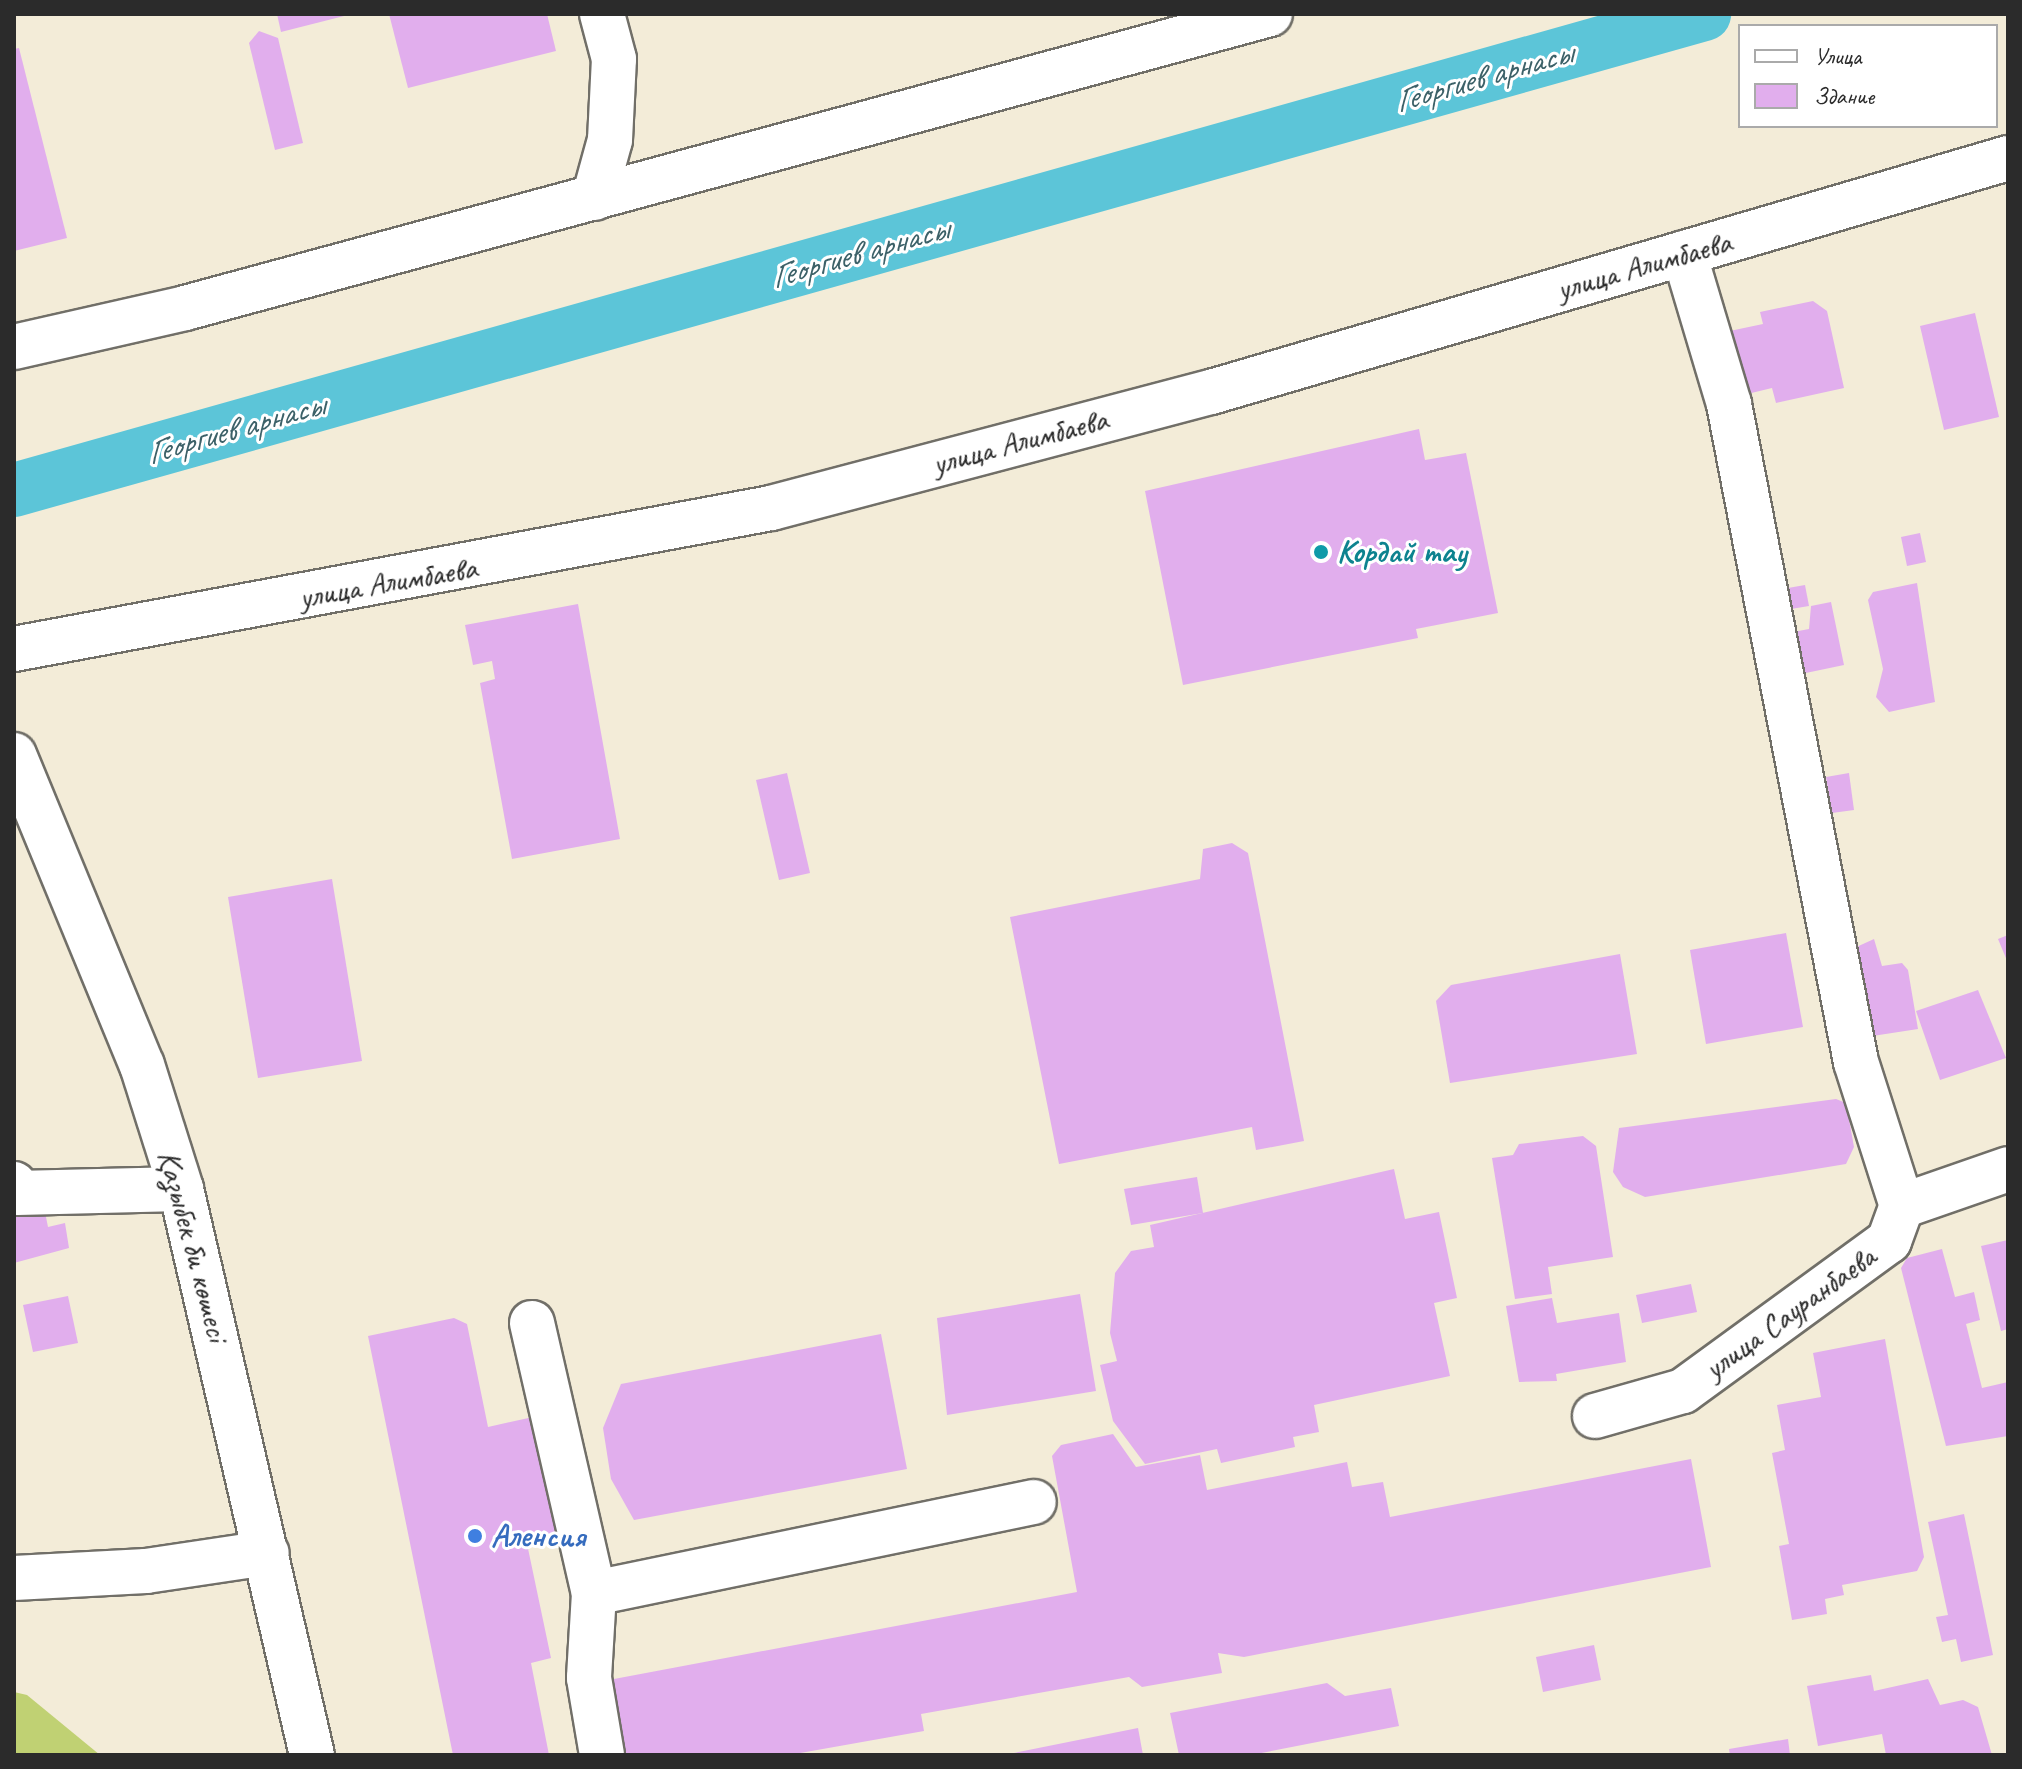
<!DOCTYPE html>
<html>
<head>
<meta charset="utf-8">
<style>
  body { margin:0 }
  #map { position:relative; width:2022px; height:1769px; overflow:hidden; background:#f3ecd8; font-family:Caveat,sans-serif }
  div>[style] { position:absolute }
  .green>* { inset:0; background:#c0d173 }
  .canal>* { height:54px; margin:-27px; padding:0 27px; transform-origin:27px; border-radius:27px; background:#5cc5d8 }
  .building>* { inset:0; background:#e1aeed }
  .roads { filter:drop-shadow(2px 0 #716f68) drop-shadow(-2px 0 #716f68) drop-shadow(0 2px #716f68) drop-shadow(0 -2px #716f68) }
  .minor>* { height:44px; margin:-22px; padding:0 22px; transform-origin:22px; border-radius:22px; background:#fff }
  .dots>* { width:22px; height:22px; translate:-50% -50%; box-sizing:border-box; border:4px solid #fff; border-radius:50% }
  span { translate:-50% -50%; white-space:nowrap; text-align:center; line-height:1.15; -webkit-text-stroke:6px #fff; paint-order:stroke }
  .street-label { font-size:32px; color:#2b2b2b }
  .culture-label { font-size:32px; color:#0d838f; font-weight:700 }
  .left { translate:0 -50%; text-align:left }
  .shop-label { font-size:32px; color:#366cbe; font-weight:700 }
  .water-label { font-size:34px; color:#3c6168; font-style:italic }
  .frame { position:absolute; inset:0; border:16px solid #2b2b2b; pointer-events:none }
  .legend { position:absolute; left:1738px; top:24px; width:260px; height:104px; box-sizing:border-box; background:#fff; border:2px solid #aaa; margin:0; padding:10px 14px; list-style:none; font-size:24px; color:#2b2b2b }
  .legend li { display:flex; align-items:center; gap:16px; height:40px }
  .legend b { width:40px; border:2px solid #aaa }
</style>
</head>
<body>
<div id="map">
  <div class="green">
    <i style="clip-path:polygon(14px 1692px,27px 1695px,100px 1755px,14px 1755px)"></i>
  </div>
  <div class="canal">
    <i style="left:14px;top:490px;width:1756px;rotate:-15.73deg"></i>
  </div>
  <div class="building">
    <i style="clip-path:polygon(277px 14px,348px 14px,348px 15px,281px 32px)"></i>
    <i style="clip-path:polygon(389px 14px,547px 14px,556px 51px,408px 88px)"></i>
    <i style="clip-path:polygon(259px 31px,278px 38px,303px 143px,275px 150px,249px 43px)"></i>
    <i style="clip-path:polygon(19px 48px,67px 238px,14px 251px,14px 49px)"></i>
    <i style="clip-path:polygon(1813px 301px,1827px 311px,1844px 388px,1776px 403px,1772px 388px,1739px 396px,1725px 332px,1763px 324px,1760px 312px)"></i>
    <i style="clip-path:polygon(1975px 313px,1999px 417px,1944px 430px,1920px 326px)"></i>
    <i style="clip-path:polygon(1419px 429px,1425px 460px,1466px 453px,1498px 613px,1416px 629px,1418px 638px,1183px 685px,1145px 491px)"></i>
    <i style="clip-path:polygon(1920px 533px,1926px 562px,1907px 566px,1901px 537px)"></i>
    <i style="clip-path:polygon(1917px 583px,1935px 702px,1889px 712px,1876px 697px,1883px 669px,1868px 600px,1873px 592px)"></i>
    <i style="clip-path:polygon(1805px 585px,1809px 606px,1791px 609px,1788px 588px)"></i>
    <i style="clip-path:polygon(1831px 602px,1844px 665px,1801px 674px,1793px 632px,1809px 629px,1811px 606px)"></i>
    <i style="clip-path:polygon(578px 604px,620px 839px,512px 859px,480px 683px,495px 679px,492px 661px,473px 665px,465px 625px)"></i>
    <i style="clip-path:polygon(787px 773px,810px 873px,779px 880px,756px 780px)"></i>
    <i style="clip-path:polygon(1849px 773px,1854px 810px,1832px 813px,1826px 777px)"></i>
    <i style="clip-path:polygon(1232px 843px,1248px 853px,1304px 1141px,1256px 1150px,1252px 1127px,1059px 1164px,1010px 917px,1200px 879px,1203px 849px)"></i>
    <i style="clip-path:polygon(332px 879px,362px 1061px,258px 1078px,228px 897px)"></i>
    <i style="clip-path:polygon(1786px 933px,1803px 1027px,1706px 1044px,1690px 950px)"></i>
    <i style="clip-path:polygon(2008px 935px,2008px 963px,1998px 939px)"></i>
    <i style="clip-path:polygon(1874px 939px,1882px 966px,1902px 963px,1908px 970px,1918px 1029px,1866px 1037px,1852px 949px)"></i>
    <i style="clip-path:polygon(1620px 954px,1637px 1054px,1450px 1083px,1436px 1001px,1451px 985px)"></i>
    <i style="clip-path:polygon(1978px 990px,2006px 1058px,1940px 1080px,1916px 1011px)"></i>
    <i style="clip-path:polygon(1836px 1099px,1846px 1103px,1854px 1147px,1846px 1164px,1645px 1197px,1623px 1187px,1613px 1172px,1619px 1128px)"></i>
    <i style="clip-path:polygon(1583px 1136px,1596px 1146px,1613px 1257px,1548px 1267px,1552px 1294px,1515px 1299px,1492px 1158px,1513px 1155px,1519px 1144px)"></i>
    <i style="clip-path:polygon(1394px 1169px,1405px 1219px,1439px 1212px,1457px 1298px,1434px 1303px,1450px 1376px,1314px 1405px,1319px 1432px,1293px 1437px,1295px 1447px,1221px 1463px,1217px 1449px,1145px 1464px,1113px 1421px,1100px 1365px,1117px 1361px,1110px 1333px,1115px 1273px,1131px 1251px,1154px 1247px,1150px 1225px)"></i>
    <i style="clip-path:polygon(1197px 1177px,1203px 1213px,1131px 1225px,1124px 1189px)"></i>
    <i style="clip-path:polygon(45px 1212px,48px 1227px,65px 1223px,69px 1248px,14px 1263px,14px 1217px)"></i>
    <i style="clip-path:polygon(2008px 1240px,2008px 1329px,2001px 1331px,1981px 1246px)"></i>
    <i style="clip-path:polygon(1942px 1249px,1955px 1297px,1974px 1292px,1980px 1320px,1966px 1324px,1982px 1388px,2008px 1382px,2008px 1436px,1946px 1446px,1901px 1268px,1907px 1258px)"></i>
    <i style="clip-path:polygon(1691px 1284px,1697px 1312px,1642px 1323px,1636px 1295px)"></i>
    <i style="clip-path:polygon(1080px 1294px,1096px 1391px,947px 1415px,937px 1318px)"></i>
    <i style="clip-path:polygon(68px 1296px,78px 1343px,33px 1352px,23px 1305px)"></i>
    <i style="clip-path:polygon(1552px 1298px,1557px 1323px,1619px 1313px,1626px 1362px,1556px 1374px,1557px 1381px,1519px 1382px,1506px 1306px)"></i>
    <i style="clip-path:polygon(454px 1318px,467px 1324px,488px 1427px,533px 1417px,557px 1532px,526px 1539px,551px 1658px,531px 1663px,549px 1755px,453px 1755px,368px 1336px)"></i>
    <i style="clip-path:polygon(881px 1334px,907px 1469px,634px 1520px,611px 1479px,603px 1428px,621px 1384px)"></i>
    <i style="clip-path:polygon(1885px 1339px,1924px 1557px,1917px 1571px,1842px 1585px,1844px 1595px,1825px 1599px,1827px 1614px,1792px 1620px,1779px 1546px,1789px 1544px,1772px 1453px,1785px 1450px,1777px 1405px,1821px 1397px,1813px 1353px)"></i>
    <i style="clip-path:polygon(1113px 1434px,1136px 1467px,1200px 1455px,1207px 1490px,1347px 1462px,1352px 1487px,1383px 1482px,1390px 1517px,1691px 1459px,1711px 1567px,1244px 1657px,1218px 1653px,1222px 1673px,1142px 1687px,1129px 1677px,921px 1714px,924px 1731px,789px 1755px,618px 1755px,606px 1742px,614px 1679px,1077px 1592px,1052px 1456px,1061px 1445px)"></i>
    <i style="clip-path:polygon(1964px 1514px,1993px 1655px,1961px 1662px,1956px 1639px,1942px 1642px,1936px 1617px,1948px 1615px,1928px 1522px)"></i>
    <i style="clip-path:polygon(1594px 1645px,1601px 1680px,1543px 1692px,1536px 1657px)"></i>
    <i style="clip-path:polygon(1871px 1675px,1874px 1691px,1928px 1679px,1940px 1705px,1963px 1700px,1978px 1707px,1992px 1755px,1886px 1755px,1882px 1734px,1818px 1746px,1807px 1686px)"></i>
    <i style="clip-path:polygon(1327px 1683px,1345px 1696px,1391px 1688px,1399px 1726px,1251px 1755px,1179px 1755px,1170px 1713px)"></i>
    <i style="clip-path:polygon(1138px 1728px,1143px 1755px,1009px 1755px,1009px 1754px)"></i>
    <i style="clip-path:polygon(1788px 1739px,1790px 1755px,1730px 1755px,1729px 1749px)"></i>
  </div>
  <div class="roads">
    <div class="minor">
      <i style="left:594px;top:198px;width:60px;rotate:-74.6deg"></i>
      <i style="left:610px;top:140px;width:81px;rotate:-87.2deg"></i>
      <i style="left:614px;top:59px;width:47px;rotate:-104.9deg"></i>
      <i style="left:1684px;top:253px;width:158px;rotate:73.4deg"></i>
      <i style="left:1729px;top:404px;width:670px;rotate:79.08deg"></i>
      <i style="left:1856px;top:1062px;width:151px;rotate:72.3deg"></i>
      <i style="left:14px;top:347px;width:175px;rotate:-12.8deg"></i>
      <i style="left:185px;top:308px;width:1124px;rotate:-15.16deg"></i>
      <i style="left:14px;top:649px;width:770px;rotate:-10.55deg"></i>
      <i style="left:771px;top:508px;width:455px;rotate:-14.8deg"></i>
      <i style="left:1211px;top:392px;width:831px;rotate:-16.36deg"></i>
      <i style="left:14px;top:755px;width:335px;rotate:67.6deg"></i>
      <i style="left:142px;top:1065px;width:130px;rotate:72.5deg"></i>
      <i style="left:181px;top:1189px;width:581px;rotate:76.97deg"></i>
      <i style="left:14px;top:1184px;width:9px;rotate:72deg"></i>
      <i style="left:17px;top:1193px;width:164px;rotate:-1.4deg"></i>
      <i style="left:1902px;top:1206px;width:112px;rotate:-19.2deg"></i>
      <i style="left:532px;top:1323px;width:277px;rotate:77.1deg"></i>
      <i style="left:594px;top:1593px;width:85px;rotate:93.4deg"></i>
      <i style="left:589px;top:1678px;width:78px;rotate:80.4deg"></i>
      <i style="left:1595px;top:1416px;width:91px;rotate:-15.9deg"></i>
      <i style="left:1683px;top:1391px;width:255px;rotate:-36.1deg"></i>
      <i style="left:1889px;top:1241px;width:37px;rotate:-70deg"></i>
      <i style="left:14px;top:1578px;width:132px;rotate:-3deg"></i>
      <i style="left:146px;top:1571px;width:122px;rotate:-8.5deg"></i>
      <i style="left:594px;top:1593px;width:449px;rotate:-11.7deg"></i>
    </div>
  </div>
  <div class="dots">
    <i style="left:1321px;top:552px;background:#0f9aa8"></i>
    <i style="left:475px;top:1536px;background:#3f7fe0"></i>
  </div>
  <div class="street-label">
    <span style="left:1644px;top:266px;rotate:-16deg">улица Алимбаева</span>
    <span style="left:1020px;top:442px;rotate:-15deg">улица Алимбаева</span>
    <span style="left:388px;top:583px;rotate:-10deg">улица Алимбаева</span>
    <span style="left:193px;top:1246px;rotate:75deg">Қазыбек би көшесі</span>
    <span style="left:1790px;top:1313px;rotate:-36deg">улица Сауранбаева</span>
  </div>
  <div class="culture-label">
    <span class="left" style="left:1337px;top:552px">Кордай тау</span>
  </div>
  <div class="shop-label">
    <span class="left" style="left:491px;top:1536px">Аленсия</span>
  </div>
  <div class="water-label">
    <span style="left:1483px;top:76px;rotate:-16deg">Георгиев арнасы</span>
    <span style="left:859px;top:252px;rotate:-16deg">Георгиев арнасы</span>
    <span style="left:235px;top:428px;rotate:-16deg">Георгиев арнасы</span>
  </div>
  <div class="frame"></div>
  <ul class="legend">
  <li><b style="height:10px;background:#fff"></b>Улица</li>
  <li><b style="height:22px;background:#e1aeed"></b>Здание</li>
  </ul>
</div>
</body>
</html>
